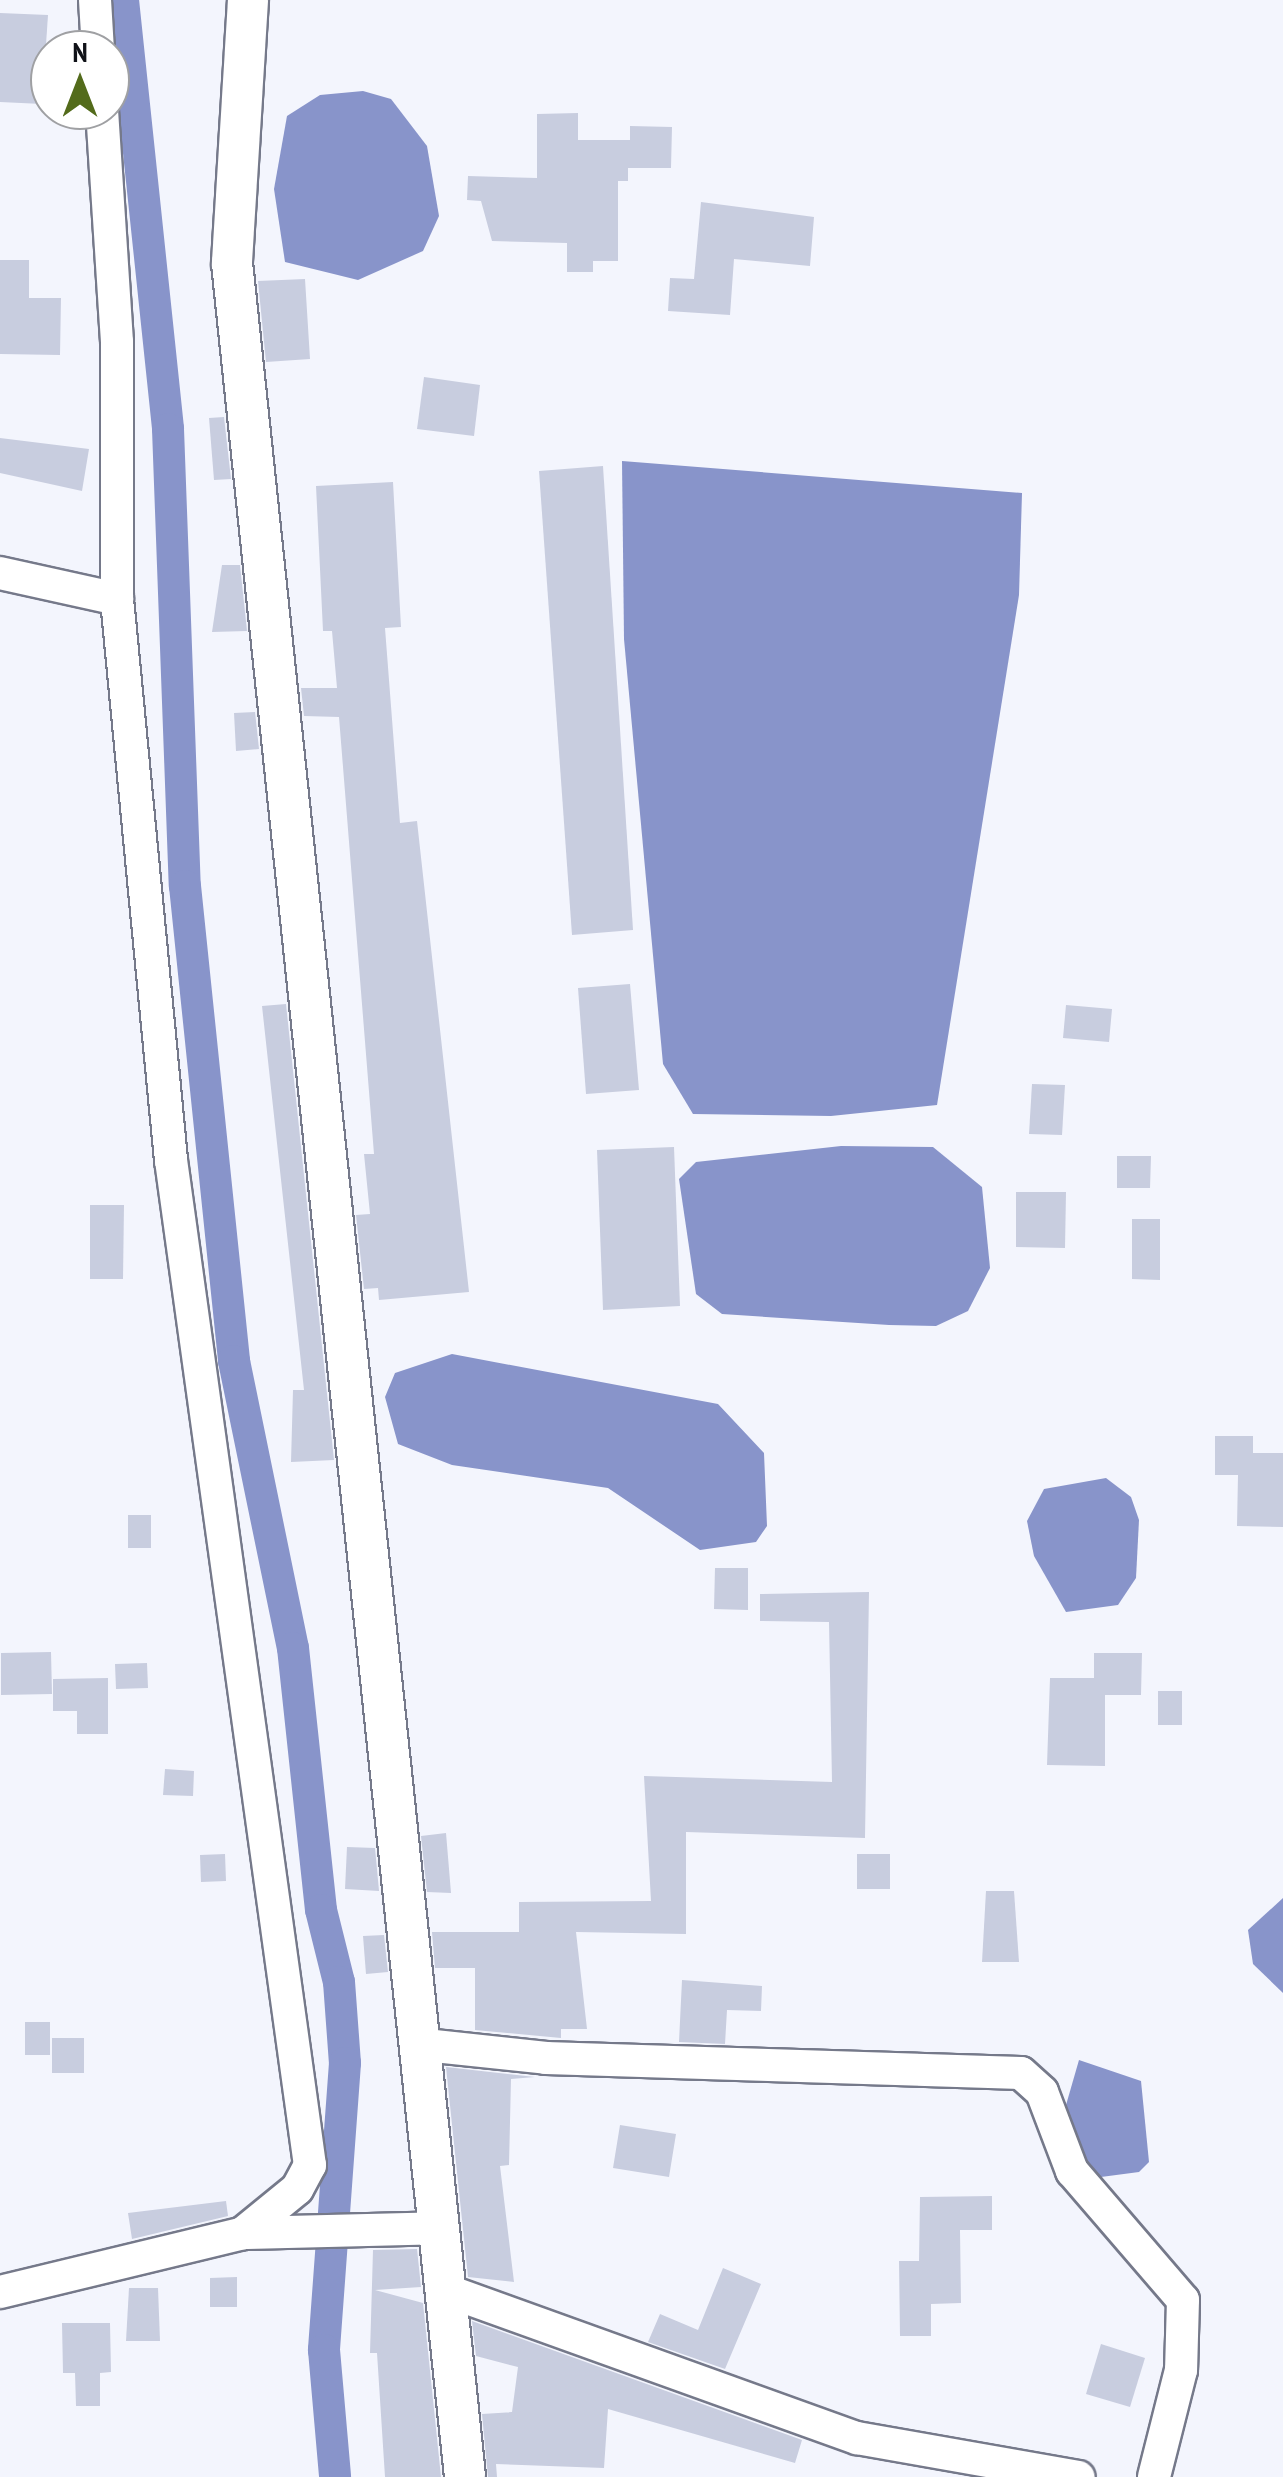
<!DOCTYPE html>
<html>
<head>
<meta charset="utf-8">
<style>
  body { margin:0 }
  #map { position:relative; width:1283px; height:2477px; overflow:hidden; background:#f3f5fd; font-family:"PT Sans Narrow",sans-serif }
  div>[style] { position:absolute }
  .water>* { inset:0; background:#8894ca }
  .canal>* { height:32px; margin:-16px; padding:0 16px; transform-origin:16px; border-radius:16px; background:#8894ca }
  .building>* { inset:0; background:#c8cddf }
  .roads { filter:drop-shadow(2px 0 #75798a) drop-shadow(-2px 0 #75798a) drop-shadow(0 2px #75798a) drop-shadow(0 -2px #75798a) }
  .minor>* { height:32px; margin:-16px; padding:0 16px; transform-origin:16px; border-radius:16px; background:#fff }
  .tertiary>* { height:40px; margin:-20px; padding:0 20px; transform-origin:20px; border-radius:20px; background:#fff }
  span { translate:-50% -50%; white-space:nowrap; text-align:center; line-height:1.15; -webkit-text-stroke:8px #fff; paint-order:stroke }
  .north { position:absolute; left:30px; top:30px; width:100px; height:100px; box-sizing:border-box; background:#fff; border:2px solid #9fa0a3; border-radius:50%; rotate:0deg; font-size:28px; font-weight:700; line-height:40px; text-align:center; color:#101218 }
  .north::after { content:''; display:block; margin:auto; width:35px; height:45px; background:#536b1b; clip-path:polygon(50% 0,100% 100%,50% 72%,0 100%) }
</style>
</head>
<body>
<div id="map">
  <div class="water">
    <i style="clip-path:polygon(363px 91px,391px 99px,427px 146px,439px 216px,423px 251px,358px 280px,285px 262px,274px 189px,287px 116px,320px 95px)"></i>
    <i style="clip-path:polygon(622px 461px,1022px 493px,1019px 595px,937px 1105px,831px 1116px,693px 1114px,663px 1064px,624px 639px)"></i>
    <i style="clip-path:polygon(841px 1146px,933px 1147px,982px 1187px,990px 1268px,968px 1311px,936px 1326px,889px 1325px,722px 1314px,696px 1294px,679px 1179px,696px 1162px)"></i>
    <i style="clip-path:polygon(452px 1354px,718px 1404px,764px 1453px,767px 1526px,756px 1542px,700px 1550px,608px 1488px,452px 1465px,398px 1444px,385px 1397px,395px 1373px)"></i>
    <i style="clip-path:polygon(1106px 1478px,1131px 1497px,1139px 1520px,1136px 1578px,1118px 1605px,1066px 1612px,1034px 1556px,1027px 1521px,1044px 1489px)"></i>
    <i style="clip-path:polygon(1283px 1898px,1283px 1993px,1253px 1964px,1248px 1930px)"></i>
    <i style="clip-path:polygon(1079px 2060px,1141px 2081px,1149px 2162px,1139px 2172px,1101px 2177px,1086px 2167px,1064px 2112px)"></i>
  </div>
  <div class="canal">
    <i style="left:123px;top:0;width:431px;rotate:84deg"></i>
    <i style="left:168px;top:429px;width:457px;rotate:87.9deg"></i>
    <i style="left:185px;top:886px;width:478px;rotate:84.1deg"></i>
    <i style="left:234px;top:1361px;width:293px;rotate:78.4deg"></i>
    <i style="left:293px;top:1648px;width:263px;rotate:83.9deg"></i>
    <i style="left:321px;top:1910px;width:74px;rotate:76deg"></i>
    <i style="left:339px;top:1982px;width:81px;rotate:85.8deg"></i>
    <i style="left:345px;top:2063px;width:288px;rotate:94.2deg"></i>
    <i style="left:324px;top:2350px;width:127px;rotate:85deg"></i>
  </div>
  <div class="building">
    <i style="clip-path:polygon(0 13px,48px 15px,42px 104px,0 102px)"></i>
    <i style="clip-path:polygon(578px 113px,578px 140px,630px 140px,630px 126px,672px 127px,671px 168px,628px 168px,628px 181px,618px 181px,618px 261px,593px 261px,593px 272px,567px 272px,567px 243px,492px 241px,481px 201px,467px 200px,468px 176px,537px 178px,537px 114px)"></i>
    <i style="clip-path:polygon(701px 202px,814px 217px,810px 266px,734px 259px,730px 315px,668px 311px,670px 278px,694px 279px)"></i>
    <i style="clip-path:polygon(0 260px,29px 260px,29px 298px,61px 298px,60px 355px,0 354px)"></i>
    <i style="clip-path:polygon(305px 279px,310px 359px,266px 362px,258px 281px)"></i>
    <i style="clip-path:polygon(424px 377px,480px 385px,474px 436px,417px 429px)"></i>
    <i style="clip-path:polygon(224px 417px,231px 479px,214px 480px,209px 418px)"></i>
    <i style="clip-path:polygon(0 438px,89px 449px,82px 491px,0 473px)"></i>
    <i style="clip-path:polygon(603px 466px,633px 930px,572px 935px,539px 471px)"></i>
    <i style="clip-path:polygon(393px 482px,401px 627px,385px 628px,400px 823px,417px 821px,469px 1292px,379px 1300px,378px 1288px,364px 1289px,356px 1215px,370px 1214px,364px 1154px,374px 1154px,339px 717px,304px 716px,301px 688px,337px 688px,332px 631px,323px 631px,316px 486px)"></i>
    <i style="clip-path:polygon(222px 565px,240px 565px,247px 631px,212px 632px)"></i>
    <i style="clip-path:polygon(255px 712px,259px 749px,236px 751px,234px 713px)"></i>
    <i style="clip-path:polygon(630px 984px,639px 1090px,586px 1094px,578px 988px)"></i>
    <i style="clip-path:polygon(286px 1004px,334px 1460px,291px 1462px,293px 1390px,304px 1390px,262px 1006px)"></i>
    <i style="clip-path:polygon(1066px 1005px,1112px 1009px,1109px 1042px,1063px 1038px)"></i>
    <i style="clip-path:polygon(1032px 1084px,1065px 1085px,1062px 1135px,1029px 1134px)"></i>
    <i style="clip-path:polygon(674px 1147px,680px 1306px,603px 1310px,597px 1150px)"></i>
    <i style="clip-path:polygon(1117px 1156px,1151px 1156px,1150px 1188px,1117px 1188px)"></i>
    <i style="clip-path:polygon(1016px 1192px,1066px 1192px,1065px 1248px,1016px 1247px)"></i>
    <i style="clip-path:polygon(90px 1205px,124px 1205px,123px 1279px,90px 1279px)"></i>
    <i style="clip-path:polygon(1132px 1219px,1160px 1219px,1160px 1280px,1132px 1279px)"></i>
    <i style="clip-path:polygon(1215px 1436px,1253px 1436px,1253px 1453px,1283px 1453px,1283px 1527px,1237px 1526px,1238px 1475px,1215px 1475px)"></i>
    <i style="clip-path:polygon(128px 1515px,151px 1515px,151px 1548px,128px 1548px)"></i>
    <i style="clip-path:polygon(715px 1568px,748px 1568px,748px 1610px,714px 1609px)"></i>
    <i style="clip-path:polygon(869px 1592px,865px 1838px,686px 1832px,686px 1934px,576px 1932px,587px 2029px,561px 2029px,561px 2038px,475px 2030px,475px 1968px,435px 1968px,432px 1932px,519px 1932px,519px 1902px,651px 1901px,644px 1776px,832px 1782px,829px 1622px,760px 1621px,760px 1594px)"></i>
    <i style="clip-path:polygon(51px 1652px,52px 1694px,1px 1695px,1px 1653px)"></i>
    <i style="clip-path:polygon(1094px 1653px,1142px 1653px,1141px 1695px,1105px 1695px,1105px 1766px,1047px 1765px,1050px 1678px,1094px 1678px)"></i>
    <i style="clip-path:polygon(147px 1663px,148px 1688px,116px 1689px,115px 1664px)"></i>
    <i style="clip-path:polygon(108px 1678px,108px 1734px,77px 1734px,77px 1711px,53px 1711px,53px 1679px)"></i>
    <i style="clip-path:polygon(1158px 1691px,1182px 1691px,1182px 1725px,1158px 1725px)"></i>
    <i style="clip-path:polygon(165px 1769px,194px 1771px,193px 1796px,163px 1795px)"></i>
    <i style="clip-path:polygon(446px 1833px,451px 1893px,427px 1892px,421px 1836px)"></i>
    <i style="clip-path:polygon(347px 1847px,375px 1848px,379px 1891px,345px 1889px)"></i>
    <i style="clip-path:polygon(225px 1854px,226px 1881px,201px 1882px,200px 1855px)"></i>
    <i style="clip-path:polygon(857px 1854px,890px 1854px,890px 1889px,857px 1889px)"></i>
    <i style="clip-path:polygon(986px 1891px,1014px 1891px,1019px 1962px,982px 1962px)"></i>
    <i style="clip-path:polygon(384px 1935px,388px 1972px,366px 1974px,363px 1936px)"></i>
    <i style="clip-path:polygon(682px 1980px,762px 1986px,761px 2011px,727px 2010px,725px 2044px,679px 2042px)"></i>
    <i style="clip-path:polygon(25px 2022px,50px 2022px,50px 2055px,25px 2055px)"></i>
    <i style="clip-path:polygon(52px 2038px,84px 2038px,84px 2073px,52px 2073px)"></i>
    <i style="clip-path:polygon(446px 2067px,535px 2077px,511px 2079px,509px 2165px,500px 2166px,514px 2282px,468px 2277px)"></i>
    <i style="clip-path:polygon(620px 2125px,676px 2134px,669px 2177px,613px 2168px)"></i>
    <i style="clip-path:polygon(992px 2196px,992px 2230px,960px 2230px,961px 2303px,931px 2304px,931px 2336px,900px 2336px,899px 2261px,919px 2261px,920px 2197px)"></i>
    <i style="clip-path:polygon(226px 2201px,228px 2216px,132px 2239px,128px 2213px)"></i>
    <i style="clip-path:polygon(417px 2249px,421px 2287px,375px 2290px,423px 2303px,441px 2477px,385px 2477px,377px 2353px,370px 2353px,373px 2250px)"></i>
    <i style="clip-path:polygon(723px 2268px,761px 2284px,725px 2369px,648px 2342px,660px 2314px,698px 2330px)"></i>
    <i style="clip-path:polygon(237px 2277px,237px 2307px,210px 2307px,210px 2278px)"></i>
    <i style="clip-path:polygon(129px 2288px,158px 2288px,160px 2341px,126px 2341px)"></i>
    <i style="clip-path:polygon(472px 2321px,802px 2440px,795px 2463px,608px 2409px,604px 2468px,496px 2464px,497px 2477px,488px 2477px,482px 2414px,512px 2412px,518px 2367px,476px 2356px)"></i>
    <i style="clip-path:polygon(62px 2323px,110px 2323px,111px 2372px,100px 2373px,100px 2406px,76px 2406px,75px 2373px,63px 2373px)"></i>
    <i style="clip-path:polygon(1101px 2344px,1145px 2358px,1130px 2407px,1086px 2394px)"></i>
  </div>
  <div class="roads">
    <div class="minor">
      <i style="left:95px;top:0;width:50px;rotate:86.6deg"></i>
      <i style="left:102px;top:110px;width:232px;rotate:86.3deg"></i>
      <i style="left:117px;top:342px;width:257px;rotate:90deg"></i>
      <i style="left:117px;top:599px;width:564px;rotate:84.5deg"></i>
      <i style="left:171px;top:1160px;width:1015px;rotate:82.13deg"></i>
      <i style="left:310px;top:2165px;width:27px;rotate:118deg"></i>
      <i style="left:297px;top:2189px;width:70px;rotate:140.8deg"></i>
      <i style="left:0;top:573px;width:120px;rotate:12.5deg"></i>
      <i style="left:425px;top:2045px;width:122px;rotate:6.1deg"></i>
      <i style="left:546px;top:2058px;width:475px;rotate:1.8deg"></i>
      <i style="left:1021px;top:2073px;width:28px;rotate:42deg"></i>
      <i style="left:1042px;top:2092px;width:85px;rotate:69.2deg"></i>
      <i style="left:1072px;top:2171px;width:170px;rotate:49.3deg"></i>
      <i style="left:1183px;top:2300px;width:70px;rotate:91.6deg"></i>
      <i style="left:1181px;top:2370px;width:110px;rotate:104.2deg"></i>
      <i style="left:448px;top:2291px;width:435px;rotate:19.8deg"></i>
      <i style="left:857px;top:2438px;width:225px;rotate:10deg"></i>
      <i style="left:0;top:2292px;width:250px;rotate:-13.6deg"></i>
      <i style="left:243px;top:2233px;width:199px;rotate:-1.4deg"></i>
    </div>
    <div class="tertiary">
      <i style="left:248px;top:0;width:263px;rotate:93.5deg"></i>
      <i style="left:232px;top:263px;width:2226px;rotate:83.99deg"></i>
    </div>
  </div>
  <div class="north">N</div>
</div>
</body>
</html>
